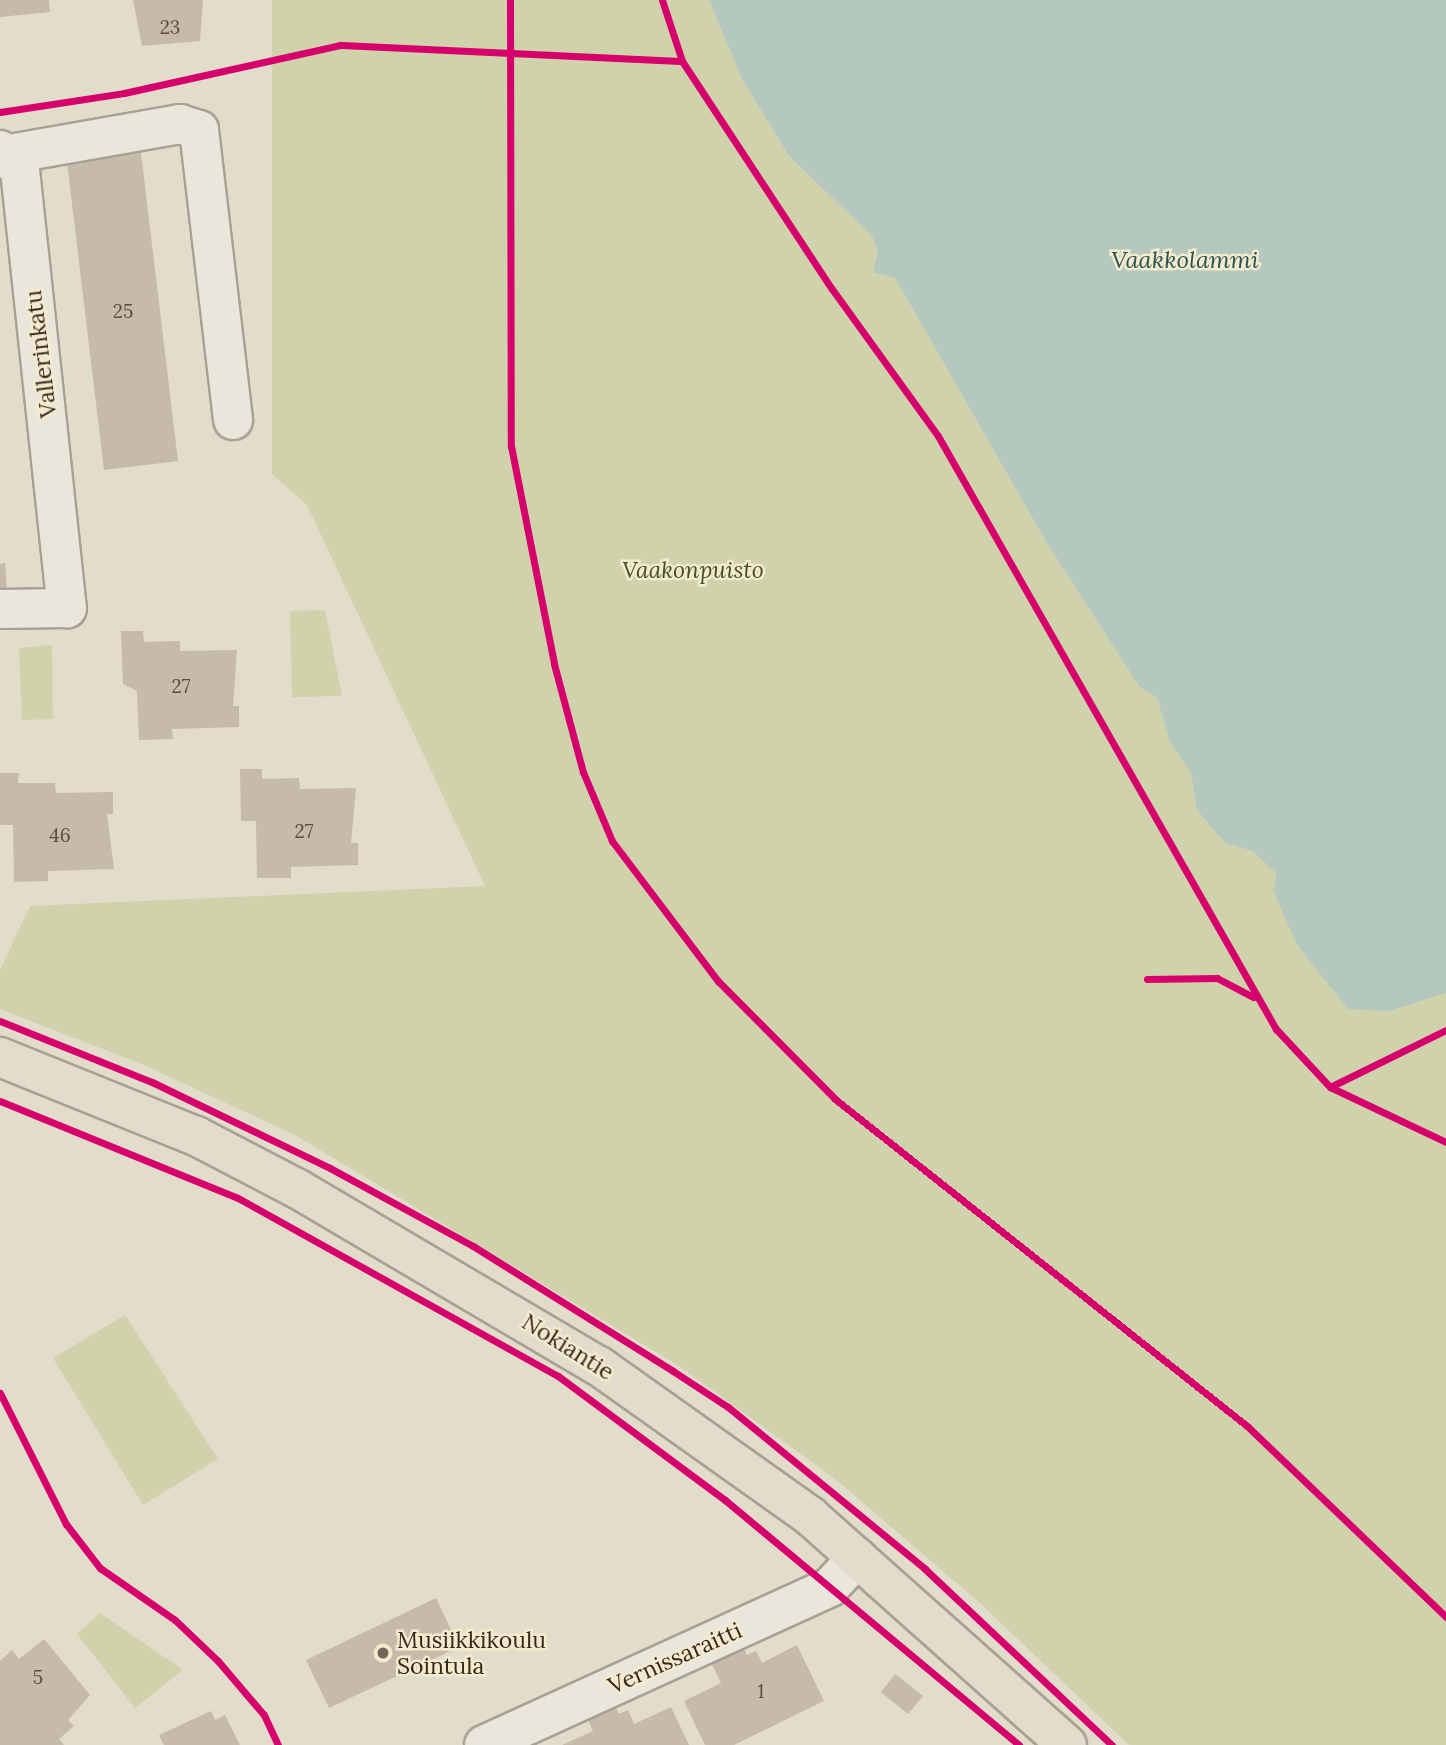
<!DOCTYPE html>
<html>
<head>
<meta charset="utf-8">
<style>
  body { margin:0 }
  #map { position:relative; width:1446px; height:1745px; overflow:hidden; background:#e2dcca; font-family:Lora,serif }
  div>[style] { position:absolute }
  .green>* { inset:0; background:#d0d2ac }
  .water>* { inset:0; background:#b5c8bd }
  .building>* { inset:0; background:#c6baab }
  .roads { filter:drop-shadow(2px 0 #a7a194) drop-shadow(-2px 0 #a7a194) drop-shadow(0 2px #a7a194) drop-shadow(0 -2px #a7a194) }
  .minor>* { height:38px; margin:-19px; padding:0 19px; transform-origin:19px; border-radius:19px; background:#eae6db }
  .major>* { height:38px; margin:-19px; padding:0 19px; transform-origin:19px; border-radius:19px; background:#e2dccd }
  .cycleway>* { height:7px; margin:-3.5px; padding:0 3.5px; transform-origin:3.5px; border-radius:3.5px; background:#d6006c }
  .dots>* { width:19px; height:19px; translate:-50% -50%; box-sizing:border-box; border:4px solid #f4ebcf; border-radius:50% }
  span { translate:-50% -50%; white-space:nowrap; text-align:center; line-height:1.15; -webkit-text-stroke:5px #f4ebcf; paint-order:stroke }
  .number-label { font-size:19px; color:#594d40 }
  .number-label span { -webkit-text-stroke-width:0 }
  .street-label { font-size:23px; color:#35291c }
  .park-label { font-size:23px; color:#445123; font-style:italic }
  .poi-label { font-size:23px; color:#35291c }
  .left { translate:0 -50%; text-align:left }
  .water-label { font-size:24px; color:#2c5453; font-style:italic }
</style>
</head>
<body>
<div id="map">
  <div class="green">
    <i style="clip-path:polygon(272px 0,709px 0,742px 79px,789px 156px,872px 236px,878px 252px,874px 271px,895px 278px,1048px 545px,1139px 686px,1157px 698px,1170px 742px,1191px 773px,1197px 810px,1225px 843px,1253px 851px,1278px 874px,1297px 945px,1318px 967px,1390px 1011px,1446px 993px,1446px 1745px,1129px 1745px,981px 1604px,834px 1478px,679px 1366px,295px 1135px,144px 1065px,0 1009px,0 970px,30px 906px,485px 886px,307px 505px,272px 474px)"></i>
    <i style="clip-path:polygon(325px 610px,342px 696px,292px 697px,290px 611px)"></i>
    <i style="clip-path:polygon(52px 645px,53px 719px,22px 720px,19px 648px)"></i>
    <i style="clip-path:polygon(125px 1315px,218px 1459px,143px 1505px,53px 1358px)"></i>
    <i style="clip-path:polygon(100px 1613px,183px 1670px,135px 1708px,77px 1634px)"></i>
  </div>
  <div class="water">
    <i style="clip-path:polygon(709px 0,1446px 0,1446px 993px,1390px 1011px,1348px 1009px,1297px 945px,1273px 890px,1277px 874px,1253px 851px,1225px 843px,1197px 810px,1191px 773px,1170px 742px,1157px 698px,1139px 686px,1048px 545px,895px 278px,873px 272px,878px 252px,872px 236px,789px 156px,742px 79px)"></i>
  </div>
  <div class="building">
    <i style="clip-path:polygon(0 0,49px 0,50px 12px,0 17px)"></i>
    <i style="clip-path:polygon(133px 0,203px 0,200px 41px,142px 46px)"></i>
    <i style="clip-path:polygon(141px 153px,178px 461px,104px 470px,67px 162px)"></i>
    <i style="clip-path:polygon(5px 563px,7px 591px,0 591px,0 564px)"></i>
    <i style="clip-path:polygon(121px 631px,143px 631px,144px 642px,180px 641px,180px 651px,237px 650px,233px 706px,239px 706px,239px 727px,172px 729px,173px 739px,139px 740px,137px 691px,123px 684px)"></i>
    <i style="clip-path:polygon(240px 769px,262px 769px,262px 779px,299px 778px,300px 789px,356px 788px,351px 843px,358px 843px,358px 865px,291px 867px,291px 878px,257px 878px,256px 821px,241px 821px)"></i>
    <i style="clip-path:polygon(0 773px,19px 773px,18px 783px,55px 783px,56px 793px,113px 792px,113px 814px,107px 814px,114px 869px,48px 871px,48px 881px,14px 882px,13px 825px,0 825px)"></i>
    <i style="clip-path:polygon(436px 1598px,459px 1647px,329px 1708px,306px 1660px)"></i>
    <i style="clip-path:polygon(44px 1639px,90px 1695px,68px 1720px,74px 1726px,59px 1739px,64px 1745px,0 1745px,0 1661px,12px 1650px,19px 1659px)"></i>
    <i style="clip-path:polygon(797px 1645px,824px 1701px,734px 1745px,705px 1745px,684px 1701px,721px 1683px,712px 1664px,744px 1649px,747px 1655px,756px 1651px,762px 1663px)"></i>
    <i style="clip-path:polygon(895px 1674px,923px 1696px,908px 1714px,881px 1692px)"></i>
    <i style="clip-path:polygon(615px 1705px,619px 1714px,628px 1710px,634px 1724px,671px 1707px,689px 1745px,562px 1745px,593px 1731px,587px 1718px)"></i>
    <i style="clip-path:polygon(211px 1711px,215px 1720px,225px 1715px,240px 1745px,164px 1745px,159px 1735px)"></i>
  </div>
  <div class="roads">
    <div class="minor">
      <i style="left:0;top:150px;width:28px;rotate:45deg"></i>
      <i style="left:20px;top:170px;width:441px;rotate:83.9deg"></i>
      <i style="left:67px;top:608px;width:67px;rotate:179.1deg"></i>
      <i style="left:4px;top:155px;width:179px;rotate:-10deg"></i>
      <i style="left:180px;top:124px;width:20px;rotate:18deg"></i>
      <i style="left:199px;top:130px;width:292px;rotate:83.3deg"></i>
      <i style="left:484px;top:1745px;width:380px;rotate:-24.5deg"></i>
      <i style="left:830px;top:1587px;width:40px;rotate:-47deg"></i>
    </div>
    <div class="major">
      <i style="left:0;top:1057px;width:211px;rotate:22deg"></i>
      <i style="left:196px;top:1136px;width:115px;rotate:27.5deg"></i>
      <i style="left:298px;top:1189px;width:349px;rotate:30.5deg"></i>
      <i style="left:599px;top:1366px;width:259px;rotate:35.4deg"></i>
      <i style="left:810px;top:1516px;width:344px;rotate:41.7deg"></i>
    </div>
  </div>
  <div class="cycleway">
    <i style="left:510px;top:0;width:446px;rotate:89.9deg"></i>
    <i style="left:511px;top:446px;width:222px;rotate:78.8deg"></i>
    <i style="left:554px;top:664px;width:112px;rotate:75deg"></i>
    <i style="left:583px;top:772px;width:75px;rotate:67.2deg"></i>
    <i style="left:612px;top:841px;width:176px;rotate:52.9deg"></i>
    <i style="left:718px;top:981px;width:166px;rotate:45.2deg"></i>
    <i style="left:835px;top:1099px;width:526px;rotate:38.44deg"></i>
    <i style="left:1247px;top:1426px;width:276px;rotate:43.8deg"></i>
    <i style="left:662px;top:0;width:64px;rotate:71.8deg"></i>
    <i style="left:682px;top:61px;width:273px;rotate:56.7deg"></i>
    <i style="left:832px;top:289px;width:181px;rotate:54.2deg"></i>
    <i style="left:938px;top:436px;width:683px;rotate:60.32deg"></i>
    <i style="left:1276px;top:1029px;width:79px;rotate:47deg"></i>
    <i style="left:1330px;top:1087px;width:129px;rotate:-26.2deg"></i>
    <i style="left:0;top:112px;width:125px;rotate:-8.7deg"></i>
    <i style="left:124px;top:93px;width:221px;rotate:-12.5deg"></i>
    <i style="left:340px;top:45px;width:342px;rotate:2.7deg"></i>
    <i style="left:1147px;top:979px;width:70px;rotate:-0.8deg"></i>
    <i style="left:1217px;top:978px;width:41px;rotate:27.8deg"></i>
    <i style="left:0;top:1021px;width:164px;rotate:21.9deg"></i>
    <i style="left:152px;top:1082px;width:198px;rotate:25.8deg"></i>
    <i style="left:330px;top:1168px;width:163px;rotate:28.6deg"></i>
    <i style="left:473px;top:1246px;width:236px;rotate:32deg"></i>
    <i style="left:673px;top:1371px;width:66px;rotate:33.2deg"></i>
    <i style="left:728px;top:1407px;width:255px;rotate:39.4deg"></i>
    <i style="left:925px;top:1569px;width:257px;rotate:43.3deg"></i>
    <i style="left:1330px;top:1087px;width:128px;rotate:25.4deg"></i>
    <i style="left:0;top:1101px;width:257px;rotate:22.2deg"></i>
    <i style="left:238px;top:1198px;width:366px;rotate:29.1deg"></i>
    <i style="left:558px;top:1376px;width:208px;rotate:36.6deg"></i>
    <i style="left:725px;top:1500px;width:383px;rotate:39.8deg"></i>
    <i style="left:0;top:1393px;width:147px;rotate:63.3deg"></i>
    <i style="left:66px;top:1524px;width:56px;rotate:52.3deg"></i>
    <i style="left:100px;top:1568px;width:91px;rotate:34.7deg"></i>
    <i style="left:175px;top:1620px;width:59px;rotate:43.6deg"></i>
    <i style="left:218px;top:1661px;width:71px;rotate:49.6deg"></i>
    <i style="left:264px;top:1715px;width:33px;rotate:65deg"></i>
  </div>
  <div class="dots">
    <i style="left:383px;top:1653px;background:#726859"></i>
  </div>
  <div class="number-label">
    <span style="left:170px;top:28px">23</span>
    <span style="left:123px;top:312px">25</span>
    <span style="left:181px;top:687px">27</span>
    <span style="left:304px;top:832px">27</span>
    <span style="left:60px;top:836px">46</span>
    <span style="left:38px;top:1678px">5</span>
    <span style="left:761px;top:1692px">1</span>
  </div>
  <div class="street-label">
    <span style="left:41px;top:354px;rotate:-97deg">Vallerinkatu</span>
    <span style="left:568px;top:1347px;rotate:32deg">Nokiantie</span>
    <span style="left:675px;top:1658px;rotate:-24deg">Vernissaraitti</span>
  </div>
  <div class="park-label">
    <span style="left:693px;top:570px">Vaakonpuisto</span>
  </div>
  <div class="poi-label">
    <span class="left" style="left:397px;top:1653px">Musiikkikoulu<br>Sointula</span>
  </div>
  <div class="water-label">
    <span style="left:1185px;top:260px">Vaakkolammi</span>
  </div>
</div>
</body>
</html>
